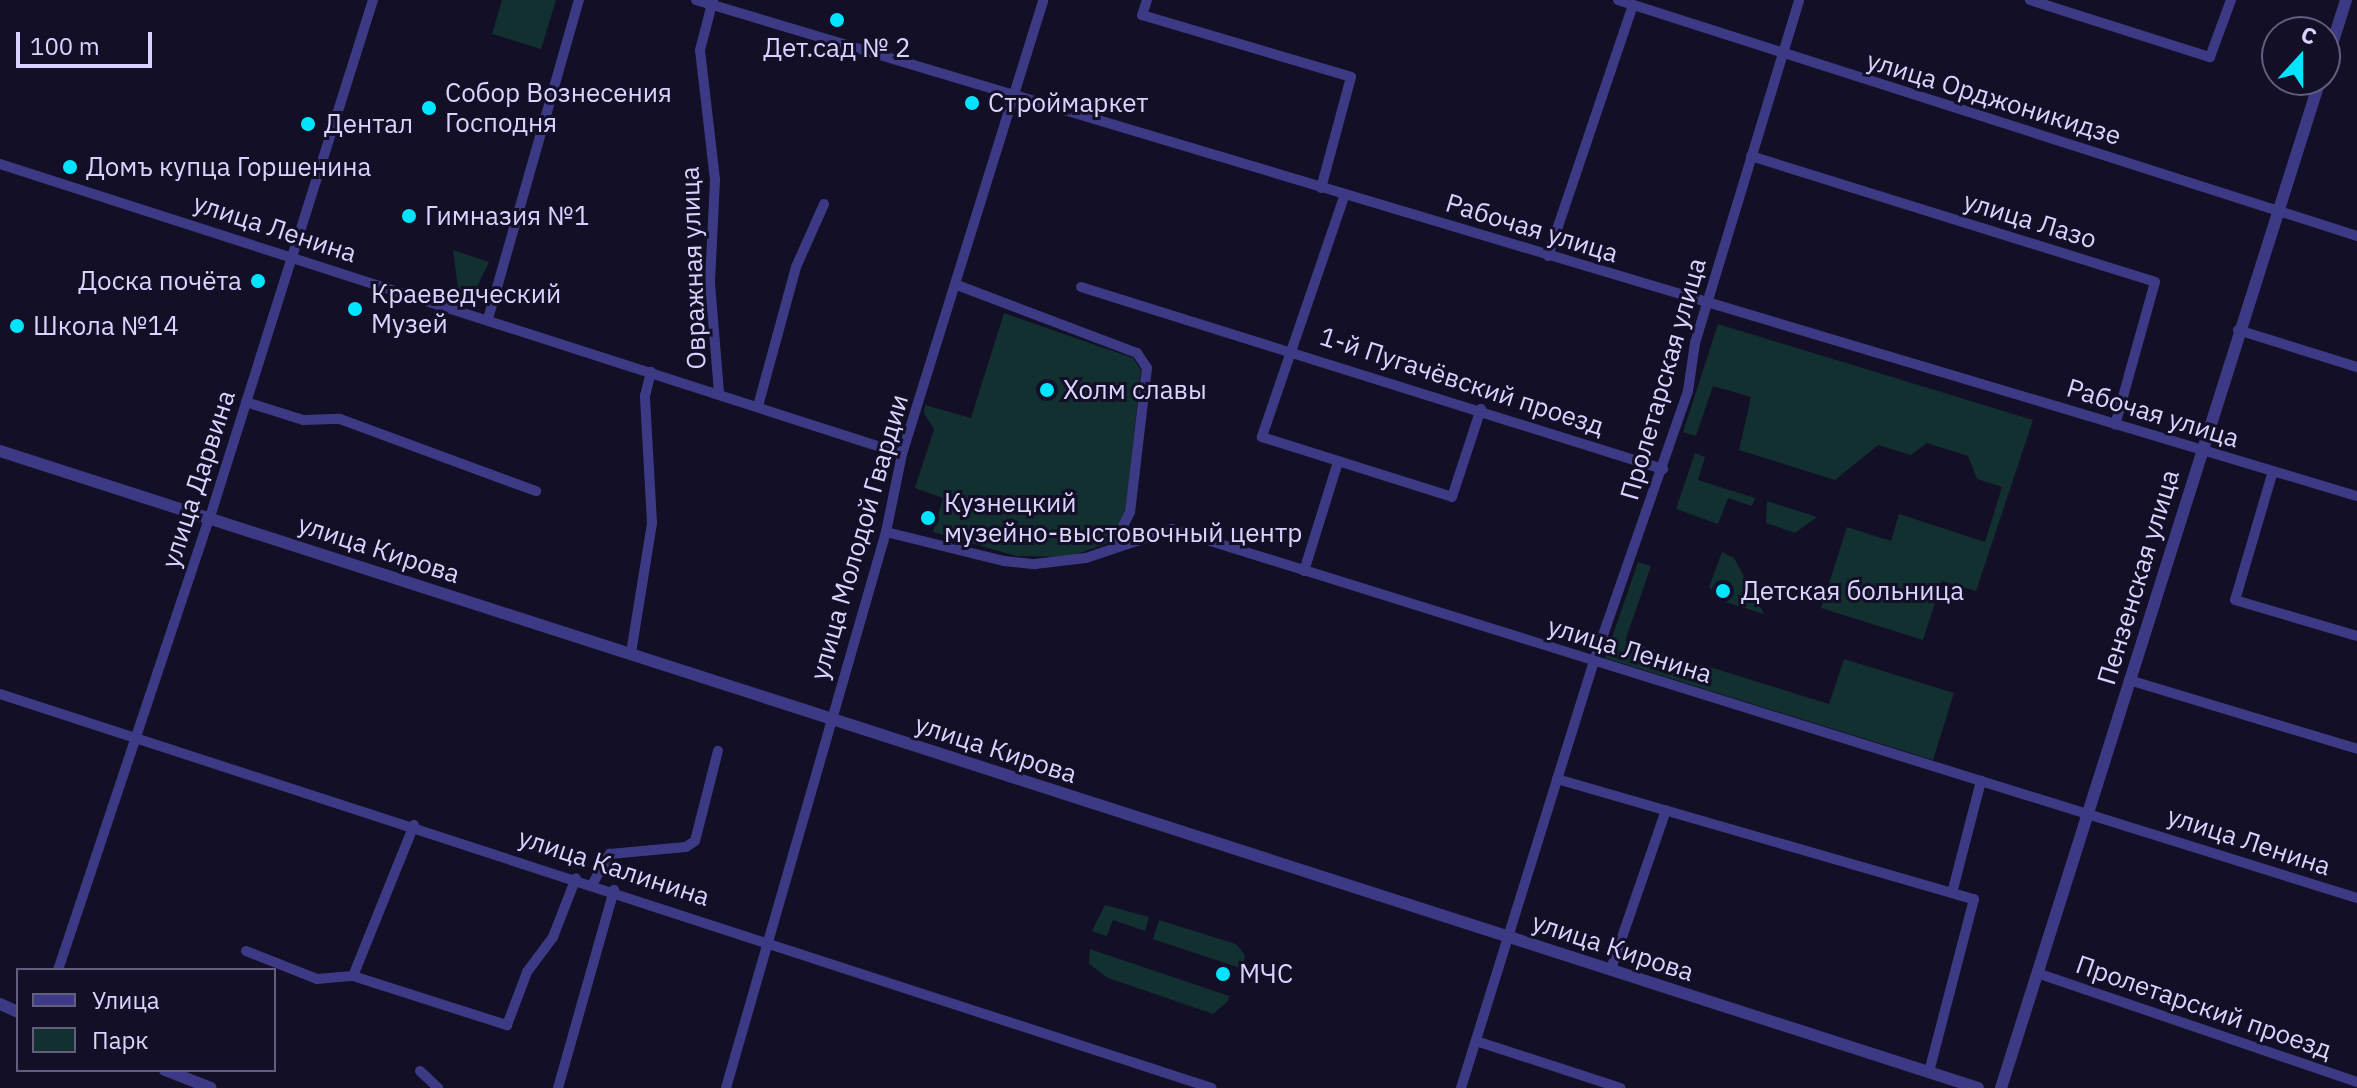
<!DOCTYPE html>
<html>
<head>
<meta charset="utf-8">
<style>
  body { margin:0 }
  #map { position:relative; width:2357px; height:1088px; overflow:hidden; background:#130f26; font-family:"IBM Plex Sans",sans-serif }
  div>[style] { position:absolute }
  .green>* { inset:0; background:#12302f }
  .minor>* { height:10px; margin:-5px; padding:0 5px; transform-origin:5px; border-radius:5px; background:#3d3a85 }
  .tertiary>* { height:12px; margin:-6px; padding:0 6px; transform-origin:6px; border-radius:6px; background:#3d3a85 }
  .dots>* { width:22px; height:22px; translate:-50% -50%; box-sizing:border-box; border:4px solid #130f26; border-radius:50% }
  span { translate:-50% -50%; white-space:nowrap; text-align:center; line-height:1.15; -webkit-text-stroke:6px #130f26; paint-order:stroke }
  .poi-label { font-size:26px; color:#d9d4ff }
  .left { translate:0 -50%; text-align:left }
  .right { translate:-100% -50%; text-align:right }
  .street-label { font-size:26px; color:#d9d4ff }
  .legend { position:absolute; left:16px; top:968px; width:260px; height:104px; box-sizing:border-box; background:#130f26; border:2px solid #625e7d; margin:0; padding:10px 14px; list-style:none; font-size:24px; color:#d9d4ff }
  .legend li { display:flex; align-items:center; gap:16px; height:40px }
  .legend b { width:40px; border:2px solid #625e7d }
  .north { position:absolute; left:2261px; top:16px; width:80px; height:80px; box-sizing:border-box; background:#130f26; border:2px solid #625e7d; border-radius:50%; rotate:21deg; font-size:22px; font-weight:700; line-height:32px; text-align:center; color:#d9d4ff }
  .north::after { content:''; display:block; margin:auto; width:28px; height:36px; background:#00e5ff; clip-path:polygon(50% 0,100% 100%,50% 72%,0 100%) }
  .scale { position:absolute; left:16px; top:32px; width:136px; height:36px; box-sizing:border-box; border:4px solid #d9d4ff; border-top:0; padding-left:10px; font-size:24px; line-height:28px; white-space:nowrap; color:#d9d4ff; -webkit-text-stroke:6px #130f26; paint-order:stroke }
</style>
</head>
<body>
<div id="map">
  <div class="green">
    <i style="clip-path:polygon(502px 0,556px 0,541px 49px,492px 34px)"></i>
    <i style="clip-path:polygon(453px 250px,489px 262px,471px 299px,459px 296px)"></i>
    <i style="clip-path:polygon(1004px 313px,1133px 358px,1141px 370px,1126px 507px,1118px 530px,1110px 542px,1069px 557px,1016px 556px,933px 532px,943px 498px,915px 488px,934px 429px,924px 413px,925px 405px,971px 418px)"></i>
    <i style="clip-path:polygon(1718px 324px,2033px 420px,1976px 591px,1942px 581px,1923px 640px,1821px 608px,1847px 527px,1891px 541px,1899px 514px,1985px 542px,2002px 487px,1977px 479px,1968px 456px,1927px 443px,1911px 455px,1878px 445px,1835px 480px,1739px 450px,1751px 397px,1713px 386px,1696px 436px,1683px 432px)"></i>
    <i style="clip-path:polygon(1695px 453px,1705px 457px,1698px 480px,1755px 498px,1752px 506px,1728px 498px,1718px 524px,1676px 509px)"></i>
    <i style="clip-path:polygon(1767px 501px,1817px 517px,1795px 533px,1766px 523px)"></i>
    <i style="clip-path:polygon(1722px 552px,1734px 558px,1764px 614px,1722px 601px,1709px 587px)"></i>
    <i style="clip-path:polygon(1638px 562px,1651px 566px,1625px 641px,1829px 704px,1844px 659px,1954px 693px,1933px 760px,1605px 658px)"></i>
    <i style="clip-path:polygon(1105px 905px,1149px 917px,1145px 931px,1113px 920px,1107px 936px,1092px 931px)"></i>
    <i style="clip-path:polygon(1159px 920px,1236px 944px,1245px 955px,1243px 969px,1153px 939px)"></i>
    <i style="clip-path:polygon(1090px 949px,1229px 996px,1228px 1001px,1213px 1014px,1108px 978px,1089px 964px)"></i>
  </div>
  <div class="minor">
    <i style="left:696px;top:0;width:1733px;rotate:16.63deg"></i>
    <i style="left:713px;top:0;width:52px;rotate:104.6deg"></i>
    <i style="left:700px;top:50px;width:131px;rotate:83.4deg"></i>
    <i style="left:715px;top:180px;width:103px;rotate:92.8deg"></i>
    <i style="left:710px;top:283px;width:110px;rotate:85.3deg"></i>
    <i style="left:1147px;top:0;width:16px;rotate:108deg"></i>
    <i style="left:1142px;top:15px;width:218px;rotate:16.5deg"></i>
    <i style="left:1351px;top:77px;width:115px;rotate:105.1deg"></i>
    <i style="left:1618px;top:0;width:776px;rotate:17.71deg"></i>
    <i style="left:2030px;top:0;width:189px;rotate:17.6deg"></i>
    <i style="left:2210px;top:57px;width:61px;rotate:-69.8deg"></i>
    <i style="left:1751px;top:156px;width:423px;rotate:17.3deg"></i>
    <i style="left:2155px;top:282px;width:148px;rotate:105.6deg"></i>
    <i style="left:0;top:164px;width:947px;rotate:17.82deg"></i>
    <i style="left:1345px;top:194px;width:257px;rotate:108.9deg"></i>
    <i style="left:1262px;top:437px;width:199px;rotate:17.5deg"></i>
    <i style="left:1452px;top:497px;width:93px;rotate:-71.8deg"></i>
    <i style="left:1548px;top:256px;width:265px;rotate:-71.3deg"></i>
    <i style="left:957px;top:285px;width:192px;rotate:20.7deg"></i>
    <i style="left:1137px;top:353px;width:18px;rotate:56deg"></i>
    <i style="left:1147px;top:368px;width:145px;rotate:96.7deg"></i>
    <i style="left:1130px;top:512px;width:40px;rotate:116.6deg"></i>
    <i style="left:1081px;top:287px;width:610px;rotate:17.37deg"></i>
    <i style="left:488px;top:319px;width:332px;rotate:-74.1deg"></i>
    <i style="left:2238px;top:330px;width:125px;rotate:17.3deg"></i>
    <i style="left:246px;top:402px;width:60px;rotate:17.5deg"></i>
    <i style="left:303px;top:420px;width:37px;rotate:-2deg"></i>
    <i style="left:340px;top:419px;width:209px;rotate:20.2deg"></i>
    <i style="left:758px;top:406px;width:144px;rotate:-74.7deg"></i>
    <i style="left:796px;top:267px;width:69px;rotate:-66deg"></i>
    <i style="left:2273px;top:471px;width:134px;rotate:106.4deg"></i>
    <i style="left:2235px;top:600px;width:127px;rotate:16.4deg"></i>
    <i style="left:886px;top:532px;width:122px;rotate:13.8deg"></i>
    <i style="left:1004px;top:561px;width:31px;rotate:6deg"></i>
    <i style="left:1035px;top:564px;width:51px;rotate:-6.7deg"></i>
    <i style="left:1086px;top:558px;width:91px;rotate:-18.6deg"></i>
    <i style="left:1172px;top:529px;width:1241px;rotate:17.3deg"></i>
    <i style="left:1304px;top:571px;width:114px;rotate:-72.7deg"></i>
    <i style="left:631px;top:653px;width:132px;rotate:-80.8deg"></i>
    <i style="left:652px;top:523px;width:127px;rotate:-93.2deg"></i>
    <i style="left:645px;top:396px;width:25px;rotate:-76deg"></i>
    <i style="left:2129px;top:680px;width:238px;rotate:16.8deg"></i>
    <i style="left:0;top:694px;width:1274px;rotate:18.01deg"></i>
    <i style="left:1557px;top:779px;width:434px;rotate:16.1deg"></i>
    <i style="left:1974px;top:899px;width:179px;rotate:104.6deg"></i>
    <i style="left:593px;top:883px;width:34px;rotate:-60deg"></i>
    <i style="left:610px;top:854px;width:76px;rotate:-5.3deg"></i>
    <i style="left:686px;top:847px;width:11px;rotate:-34deg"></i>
    <i style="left:695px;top:841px;width:93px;rotate:-75.7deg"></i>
    <i style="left:1952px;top:893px;width:116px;rotate:-75.5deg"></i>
    <i style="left:246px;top:951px;width:76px;rotate:21.5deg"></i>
    <i style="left:317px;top:979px;width:36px;rotate:-5deg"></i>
    <i style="left:353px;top:976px;width:162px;rotate:17.7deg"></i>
    <i style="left:507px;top:1025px;width:57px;rotate:-69.3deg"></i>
    <i style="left:527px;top:972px;width:44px;rotate:-53.4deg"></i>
    <i style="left:553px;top:937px;width:63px;rotate:-68.7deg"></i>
    <i style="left:1611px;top:969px;width:168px;rotate:-70.9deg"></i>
    <i style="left:58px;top:970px;width:478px;rotate:-71.5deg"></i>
    <i style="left:210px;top:517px;width:542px;rotate:-72.5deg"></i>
    <i style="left:2037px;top:973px;width:338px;rotate:18.8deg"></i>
    <i style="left:353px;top:976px;width:163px;rotate:-68deg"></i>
    <i style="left:1476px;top:1041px;width:152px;rotate:18deg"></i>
    <i style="left:420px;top:1071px;width:25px;rotate:43deg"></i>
    <i style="left:558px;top:1088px;width:206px;rotate:-74.2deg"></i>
    <i style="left:726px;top:1088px;width:579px;rotate:-73.95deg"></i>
    <i style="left:886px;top:532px;width:80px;rotate:-78.4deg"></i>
    <i style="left:902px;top:454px;width:475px;rotate:-72.7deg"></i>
    <i style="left:1461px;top:1088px;width:447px;rotate:-72.7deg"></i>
    <i style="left:1594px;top:661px;width:286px;rotate:-70.8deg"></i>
    <i style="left:1688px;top:391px;width:49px;rotate:-81.7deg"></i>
    <i style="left:1695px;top:343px;width:358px;rotate:-73.1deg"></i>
  </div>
  <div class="tertiary">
    <i style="left:2325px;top:66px;width:69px;rotate:-72.3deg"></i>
    <i style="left:0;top:451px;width:2078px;rotate:17.85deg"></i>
    <i style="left:0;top:1004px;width:20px;rotate:24deg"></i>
    <i style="left:165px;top:1070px;width:49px;rotate:21.4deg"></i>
    <i style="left:2001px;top:1088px;width:1057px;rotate:-72.44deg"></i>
  </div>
  <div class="dots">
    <i style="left:837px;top:20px;background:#00e5ff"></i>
    <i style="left:972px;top:103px;background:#00e5ff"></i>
    <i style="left:429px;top:108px;background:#00e5ff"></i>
    <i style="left:308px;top:124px;background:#00e5ff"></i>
    <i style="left:70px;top:167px;background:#00e5ff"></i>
    <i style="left:409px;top:216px;background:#00e5ff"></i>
    <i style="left:258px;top:281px;background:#00e5ff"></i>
    <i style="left:355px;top:309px;background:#00e5ff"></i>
    <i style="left:17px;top:326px;background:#00e5ff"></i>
    <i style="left:1047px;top:390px;background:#00e5ff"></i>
    <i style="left:928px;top:518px;background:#00e5ff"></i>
    <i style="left:1723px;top:591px;background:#00e5ff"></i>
    <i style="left:1223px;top:974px;background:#00e5ff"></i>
  </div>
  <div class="poi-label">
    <span style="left:837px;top:48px">Дет.сад № 2</span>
    <span class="left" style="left:445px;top:108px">Собор Вознесения<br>Господня</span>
    <span class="left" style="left:988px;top:103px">Строймаркет</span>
    <span class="left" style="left:324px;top:124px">Дентал</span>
    <span class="left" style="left:86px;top:167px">Домъ купца Горшенина</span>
    <span class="left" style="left:425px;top:216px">Гимназия №1</span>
    <span class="right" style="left:242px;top:281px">Доска почёта</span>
    <span class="left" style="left:371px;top:309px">Краеведческий<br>Музей</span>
    <span class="left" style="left:33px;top:326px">Школа №14</span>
    <span class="left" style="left:1063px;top:390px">Холм славы</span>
    <span class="left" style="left:944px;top:518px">Кузнецкий<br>музейно-выстовочный центр</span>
    <span class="left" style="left:1741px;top:591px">Детская больница</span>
    <span class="left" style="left:1239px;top:974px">МЧС</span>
  </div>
  <div class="street-label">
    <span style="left:1994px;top:98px;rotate:17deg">улица Орджоникидзе</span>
    <span style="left:2030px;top:220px;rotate:17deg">улица Лазо</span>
    <span style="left:275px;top:228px;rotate:18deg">улица Ленина</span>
    <span style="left:1532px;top:228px;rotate:17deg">Рабочая улица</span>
    <span style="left:693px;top:268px;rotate:-92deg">Овражная улица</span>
    <span style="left:1663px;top:379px;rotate:-74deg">Пролетарская улица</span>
    <span style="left:1462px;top:381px;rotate:18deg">1-й Пугачёвский проезд</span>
    <span style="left:2153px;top:413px;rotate:17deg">Рабочая улица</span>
    <span style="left:198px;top:479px;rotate:-72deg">улица Дарвина</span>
    <span style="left:859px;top:537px;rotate:-74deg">улица Молодой Гвардии</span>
    <span style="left:379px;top:549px;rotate:18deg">улица Кирова</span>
    <span style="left:2138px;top:577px;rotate:-73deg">Пензенская улица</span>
    <span style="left:1630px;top:650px;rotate:17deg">улица Ленина</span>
    <span style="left:996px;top:749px;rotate:18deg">улица Кирова</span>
    <span style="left:2249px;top:841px;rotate:18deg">улица Ленина</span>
    <span style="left:614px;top:867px;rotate:18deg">улица Калинина</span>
    <span style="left:1613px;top:947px;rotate:18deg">улица Кирова</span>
    <span style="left:2204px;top:1007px;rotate:19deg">Пролетарский проезд</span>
  </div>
  <ul class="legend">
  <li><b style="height:10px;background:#3d3a85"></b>Улица</li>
  <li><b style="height:22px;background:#12302f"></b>Парк</li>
  </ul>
  <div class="north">С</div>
  <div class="scale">100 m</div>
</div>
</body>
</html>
